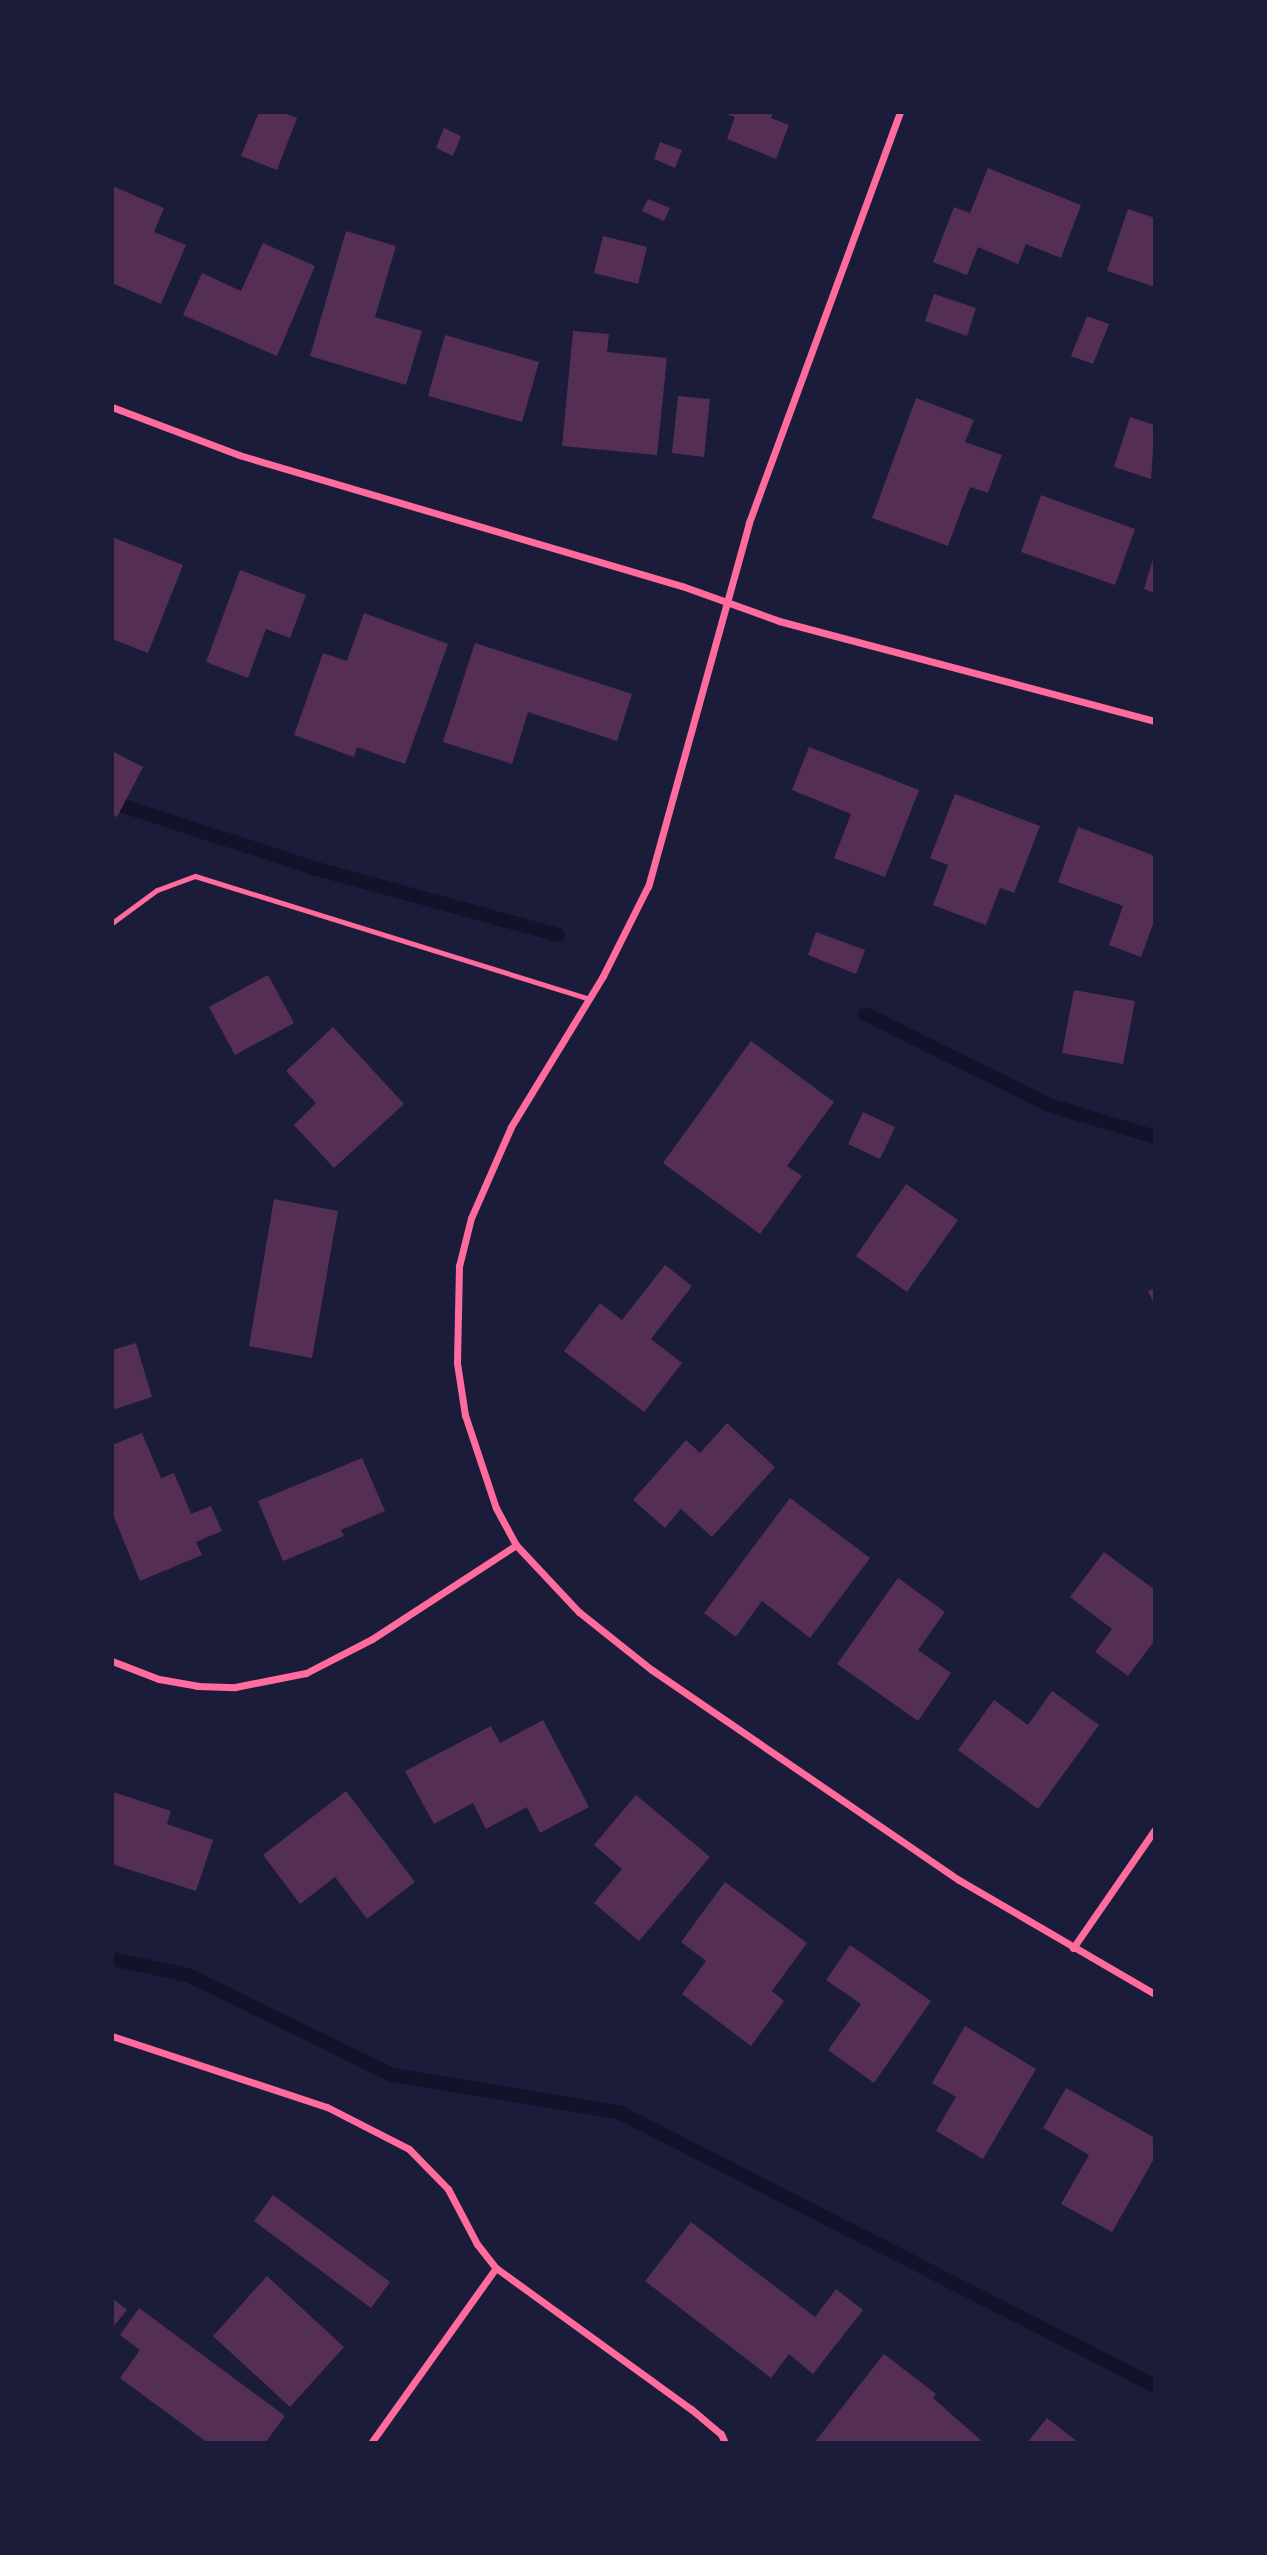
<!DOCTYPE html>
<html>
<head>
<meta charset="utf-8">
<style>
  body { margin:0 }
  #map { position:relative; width:1267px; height:2555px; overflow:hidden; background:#1b1b3a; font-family:"Work Sans",sans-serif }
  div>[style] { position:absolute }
  .stream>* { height:14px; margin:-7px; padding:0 7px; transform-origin:7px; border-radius:7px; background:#12122b }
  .building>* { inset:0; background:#542f53 }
  .service>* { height:5px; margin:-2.5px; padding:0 2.5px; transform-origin:2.5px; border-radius:2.5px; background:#ff6b9d }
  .minor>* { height:7px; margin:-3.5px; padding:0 3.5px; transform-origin:3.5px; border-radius:3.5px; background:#ff6b9d }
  span { translate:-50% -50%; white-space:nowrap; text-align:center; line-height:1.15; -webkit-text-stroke:7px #1b1b3a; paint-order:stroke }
  .frame { position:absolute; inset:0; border:114px solid #1b1b3a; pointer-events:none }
</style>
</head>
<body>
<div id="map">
  <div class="stream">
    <i style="left:123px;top:806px;width:204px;rotate:18deg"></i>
    <i style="left:317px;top:869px;width:250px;rotate:15.3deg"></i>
    <i style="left:865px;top:1014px;width:205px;rotate:26.3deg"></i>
    <i style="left:1049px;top:1105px;width:111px;rotate:16.8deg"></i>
    <i style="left:112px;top:1959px;width:78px;rotate:11.9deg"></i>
    <i style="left:188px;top:1975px;width:227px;rotate:26.1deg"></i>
    <i style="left:392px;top:2075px;width:230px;rotate:9.3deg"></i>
    <i style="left:619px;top:2112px;width:602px;rotate:27.08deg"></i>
  </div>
  <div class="building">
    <i style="clip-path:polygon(259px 112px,281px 112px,297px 118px,277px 170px,241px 156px)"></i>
    <i style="clip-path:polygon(722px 112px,773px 112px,771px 118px,789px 125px,776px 159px,727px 139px,735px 117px)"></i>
    <i style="clip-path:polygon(444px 128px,461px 136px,453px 156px,436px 148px)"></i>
    <i style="clip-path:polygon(660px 142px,682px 150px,675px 168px,654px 159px)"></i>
    <i style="clip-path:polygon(988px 168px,1081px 205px,1061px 258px,1026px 244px,1018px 264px,978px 247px,967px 275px,933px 262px,954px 207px,970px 213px)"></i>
    <i style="clip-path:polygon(112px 186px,164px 208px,154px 232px,186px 245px,161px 304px,112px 283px)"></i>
    <i style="clip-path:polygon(648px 199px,670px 208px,664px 221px,642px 211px)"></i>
    <i style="clip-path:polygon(1128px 209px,1155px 218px,1155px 287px,1107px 271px)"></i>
    <i style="clip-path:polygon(346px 231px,396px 246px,375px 317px,422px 331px,406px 385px,310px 356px)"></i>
    <i style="clip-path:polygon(603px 236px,647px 247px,638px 284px,594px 273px)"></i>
    <i style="clip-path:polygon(263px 243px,315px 266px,277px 356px,183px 315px,202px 273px,241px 291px)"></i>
    <i style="clip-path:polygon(934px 294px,976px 308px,967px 336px,925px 321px)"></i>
    <i style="clip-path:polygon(1087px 316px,1109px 324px,1093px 364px,1071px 356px)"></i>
    <i style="clip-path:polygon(573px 331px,609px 334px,607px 352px,667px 358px,657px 455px,562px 446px)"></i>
    <i style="clip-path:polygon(445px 335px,539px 362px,522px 422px,428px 396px)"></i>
    <i style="clip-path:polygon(678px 396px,710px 399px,704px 457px,672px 453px)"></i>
    <i style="clip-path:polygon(916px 398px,974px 420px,965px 442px,1002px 455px,988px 493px,970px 487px,948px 546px,872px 518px)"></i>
    <i style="clip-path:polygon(1130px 417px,1155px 425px,1151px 479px,1114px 467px)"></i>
    <i style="clip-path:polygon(1041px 495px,1135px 529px,1115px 585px,1021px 552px)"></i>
    <i style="clip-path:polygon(112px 537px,183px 565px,148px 653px,112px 639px)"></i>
    <i style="clip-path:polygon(1154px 556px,1155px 557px,1155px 593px,1144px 589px)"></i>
    <i style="clip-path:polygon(240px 570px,306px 595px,290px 638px,266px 629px,248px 678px,206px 662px)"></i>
    <i style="clip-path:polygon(364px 613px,448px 644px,405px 764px,357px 747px,354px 757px,294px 735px,323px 653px,347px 661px)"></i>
    <i style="clip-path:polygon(475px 643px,632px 694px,617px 741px,528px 712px,512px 764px,443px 742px)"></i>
    <i style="clip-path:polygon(809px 747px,919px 790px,885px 877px,834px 858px,851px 814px,792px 790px)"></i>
    <i style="clip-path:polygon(112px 751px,143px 767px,117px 817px,112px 815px)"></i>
    <i style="clip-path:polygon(955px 794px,1040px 826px,1014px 893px,1000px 888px,986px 925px,933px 905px,948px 865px,930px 858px)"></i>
    <i style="clip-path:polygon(1078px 827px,1155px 856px,1155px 919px,1141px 957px,1109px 945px,1123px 906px,1058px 882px)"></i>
    <i style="clip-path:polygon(816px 932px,865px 950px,856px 974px,808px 955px)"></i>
    <i style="clip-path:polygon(268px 975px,294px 1023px,235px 1055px,209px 1007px)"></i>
    <i style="clip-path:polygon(1074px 990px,1135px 1001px,1123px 1064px,1062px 1053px)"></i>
    <i style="clip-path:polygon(333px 1027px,404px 1104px,334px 1168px,294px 1125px,316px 1103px,286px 1071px)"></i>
    <i style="clip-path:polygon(751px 1041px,834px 1102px,787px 1166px,802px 1176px,760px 1234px,663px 1163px)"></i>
    <i style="clip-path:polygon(863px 1112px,895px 1127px,880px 1159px,848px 1144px)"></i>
    <i style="clip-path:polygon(906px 1184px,958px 1220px,907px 1292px,856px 1256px)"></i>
    <i style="clip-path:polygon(274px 1199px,338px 1211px,312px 1358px,249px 1346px)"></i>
    <i style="clip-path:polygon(665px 1265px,692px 1286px,651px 1339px,682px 1363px,644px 1412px,564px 1351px,600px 1303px,622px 1320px)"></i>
    <i style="clip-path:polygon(1155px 1288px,1155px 1306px,1148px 1291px)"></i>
    <i style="clip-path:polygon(136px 1343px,152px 1397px,112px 1410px,112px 1350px)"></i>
    <i style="clip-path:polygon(727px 1423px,775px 1467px,712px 1537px,681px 1509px,665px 1528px,633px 1500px,686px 1440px,700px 1453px)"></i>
    <i style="clip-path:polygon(142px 1433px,161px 1478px,174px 1473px,191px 1514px,211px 1506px,222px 1531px,196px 1542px,202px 1555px,140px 1581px,112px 1512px,112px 1445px)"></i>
    <i style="clip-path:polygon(362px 1458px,385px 1511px,341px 1530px,344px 1536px,283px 1561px,258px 1501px)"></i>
    <i style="clip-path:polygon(790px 1498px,870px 1558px,810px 1638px,762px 1601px,736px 1637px,704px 1613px)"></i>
    <i style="clip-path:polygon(1104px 1552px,1155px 1590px,1155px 1640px,1128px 1676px,1095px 1652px,1112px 1629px,1070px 1597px)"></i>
    <i style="clip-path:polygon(898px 1578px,945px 1612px,918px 1650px,951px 1673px,918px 1721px,837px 1664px)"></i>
    <i style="clip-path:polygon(1052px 1691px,1099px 1725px,1038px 1809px,958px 1750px,994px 1700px,1028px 1725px)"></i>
    <i style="clip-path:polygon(543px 1720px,589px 1807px,540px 1833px,527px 1807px,486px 1829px,473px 1803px,434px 1824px,405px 1771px,491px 1726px,500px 1743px)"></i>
    <i style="clip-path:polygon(346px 1791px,415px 1882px,367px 1919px,335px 1877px,300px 1904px,263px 1855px)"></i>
    <i style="clip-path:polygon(113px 1792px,171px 1811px,167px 1824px,213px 1840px,196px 1891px,112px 1864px)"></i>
    <i style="clip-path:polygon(636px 1795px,710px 1857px,639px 1941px,594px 1903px,622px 1869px,594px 1845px)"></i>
    <i style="clip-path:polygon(725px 1882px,807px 1943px,772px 1991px,784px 2001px,751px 2046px,682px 1994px,706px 1961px,681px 1942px)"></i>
    <i style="clip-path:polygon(850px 1945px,931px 2001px,874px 2083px,828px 2050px,861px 2004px,826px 1980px)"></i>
    <i style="clip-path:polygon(965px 2026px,1036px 2069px,983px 2159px,936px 2131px,956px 2097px,932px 2083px)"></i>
    <i style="clip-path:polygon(1066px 2088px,1155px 2138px,1155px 2157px,1112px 2232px,1061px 2204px,1089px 2155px,1043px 2128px)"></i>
    <i style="clip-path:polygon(273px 2195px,390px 2282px,371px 2308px,254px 2221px)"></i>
    <i style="clip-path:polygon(691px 2222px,815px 2317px,836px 2289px,863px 2310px,813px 2374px,789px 2354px,771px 2378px,645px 2281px)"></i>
    <i style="clip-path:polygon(267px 2276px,344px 2347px,290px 2407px,213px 2336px)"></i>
    <i style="clip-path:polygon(112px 2298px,127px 2310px,112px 2328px)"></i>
    <i style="clip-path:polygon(139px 2308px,285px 2416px,265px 2443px,208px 2443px,120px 2378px,140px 2350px,120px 2335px)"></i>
    <i style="clip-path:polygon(884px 2354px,936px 2394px,933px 2398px,984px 2443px,814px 2443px)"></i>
    <i style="clip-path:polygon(1047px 2418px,1079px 2443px,1027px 2443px)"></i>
  </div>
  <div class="service">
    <i style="left:112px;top:923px;width:56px;rotate:-36.3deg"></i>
    <i style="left:157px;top:890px;width:40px;rotate:-20.2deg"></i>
    <i style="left:195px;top:876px;width:413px;rotate:17.3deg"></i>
  </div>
  <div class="minor">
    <i style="left:900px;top:112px;width:438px;rotate:110.2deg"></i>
    <i style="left:749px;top:523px;width:377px;rotate:105.5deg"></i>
    <i style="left:648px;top:886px;width:101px;rotate:116.6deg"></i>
    <i style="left:603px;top:976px;width:177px;rotate:121.4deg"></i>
    <i style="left:511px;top:1127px;width:99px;rotate:113.7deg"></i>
    <i style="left:471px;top:1218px;width:49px;rotate:104deg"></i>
    <i style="left:459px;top:1266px;width:97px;rotate:91.2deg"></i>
    <i style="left:457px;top:1363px;width:53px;rotate:81.3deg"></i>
    <i style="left:465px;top:1415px;width:98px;rotate:71.6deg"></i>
    <i style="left:496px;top:1508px;width:42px;rotate:61.6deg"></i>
    <i style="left:516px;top:1545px;width:92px;rotate:46.8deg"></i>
    <i style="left:579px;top:1612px;width:93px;rotate:38.5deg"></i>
    <i style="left:652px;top:1670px;width:372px;rotate:34.4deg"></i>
    <i style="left:959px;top:1880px;width:227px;rotate:30.2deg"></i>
    <i style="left:112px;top:407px;width:136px;rotate:20.7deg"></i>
    <i style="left:239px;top:455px;width:462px;rotate:16.5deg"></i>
    <i style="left:682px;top:586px;width:103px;rotate:19.8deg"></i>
    <i style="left:779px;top:621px;width:389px;rotate:14.9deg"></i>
    <i style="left:112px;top:1661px;width:50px;rotate:21deg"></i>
    <i style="left:159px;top:1679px;width:39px;rotate:10deg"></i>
    <i style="left:197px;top:1686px;width:38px;rotate:2deg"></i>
    <i style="left:235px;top:1687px;width:72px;rotate:-11.2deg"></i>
    <i style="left:306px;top:1673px;width:74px;rotate:-27.3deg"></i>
    <i style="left:372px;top:1639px;width:172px;rotate:-33.1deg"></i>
    <i style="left:1073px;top:1948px;width:145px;rotate:-55.4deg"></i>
    <i style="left:112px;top:2036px;width:226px;rotate:18.3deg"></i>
    <i style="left:327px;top:2107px;width:92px;rotate:27.1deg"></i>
    <i style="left:409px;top:2149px;width:56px;rotate:45.7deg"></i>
    <i style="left:448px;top:2189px;width:62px;rotate:62.2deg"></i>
    <i style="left:477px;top:2244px;width:31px;rotate:52deg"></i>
    <i style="left:496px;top:2268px;width:241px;rotate:35.9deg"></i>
    <i style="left:691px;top:2409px;width:39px;rotate:40deg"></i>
    <i style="left:721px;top:2434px;width:10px;rotate:66deg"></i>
    <i style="left:371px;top:2443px;width:215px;rotate:-54.5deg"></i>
  </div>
  <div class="frame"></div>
</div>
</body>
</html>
